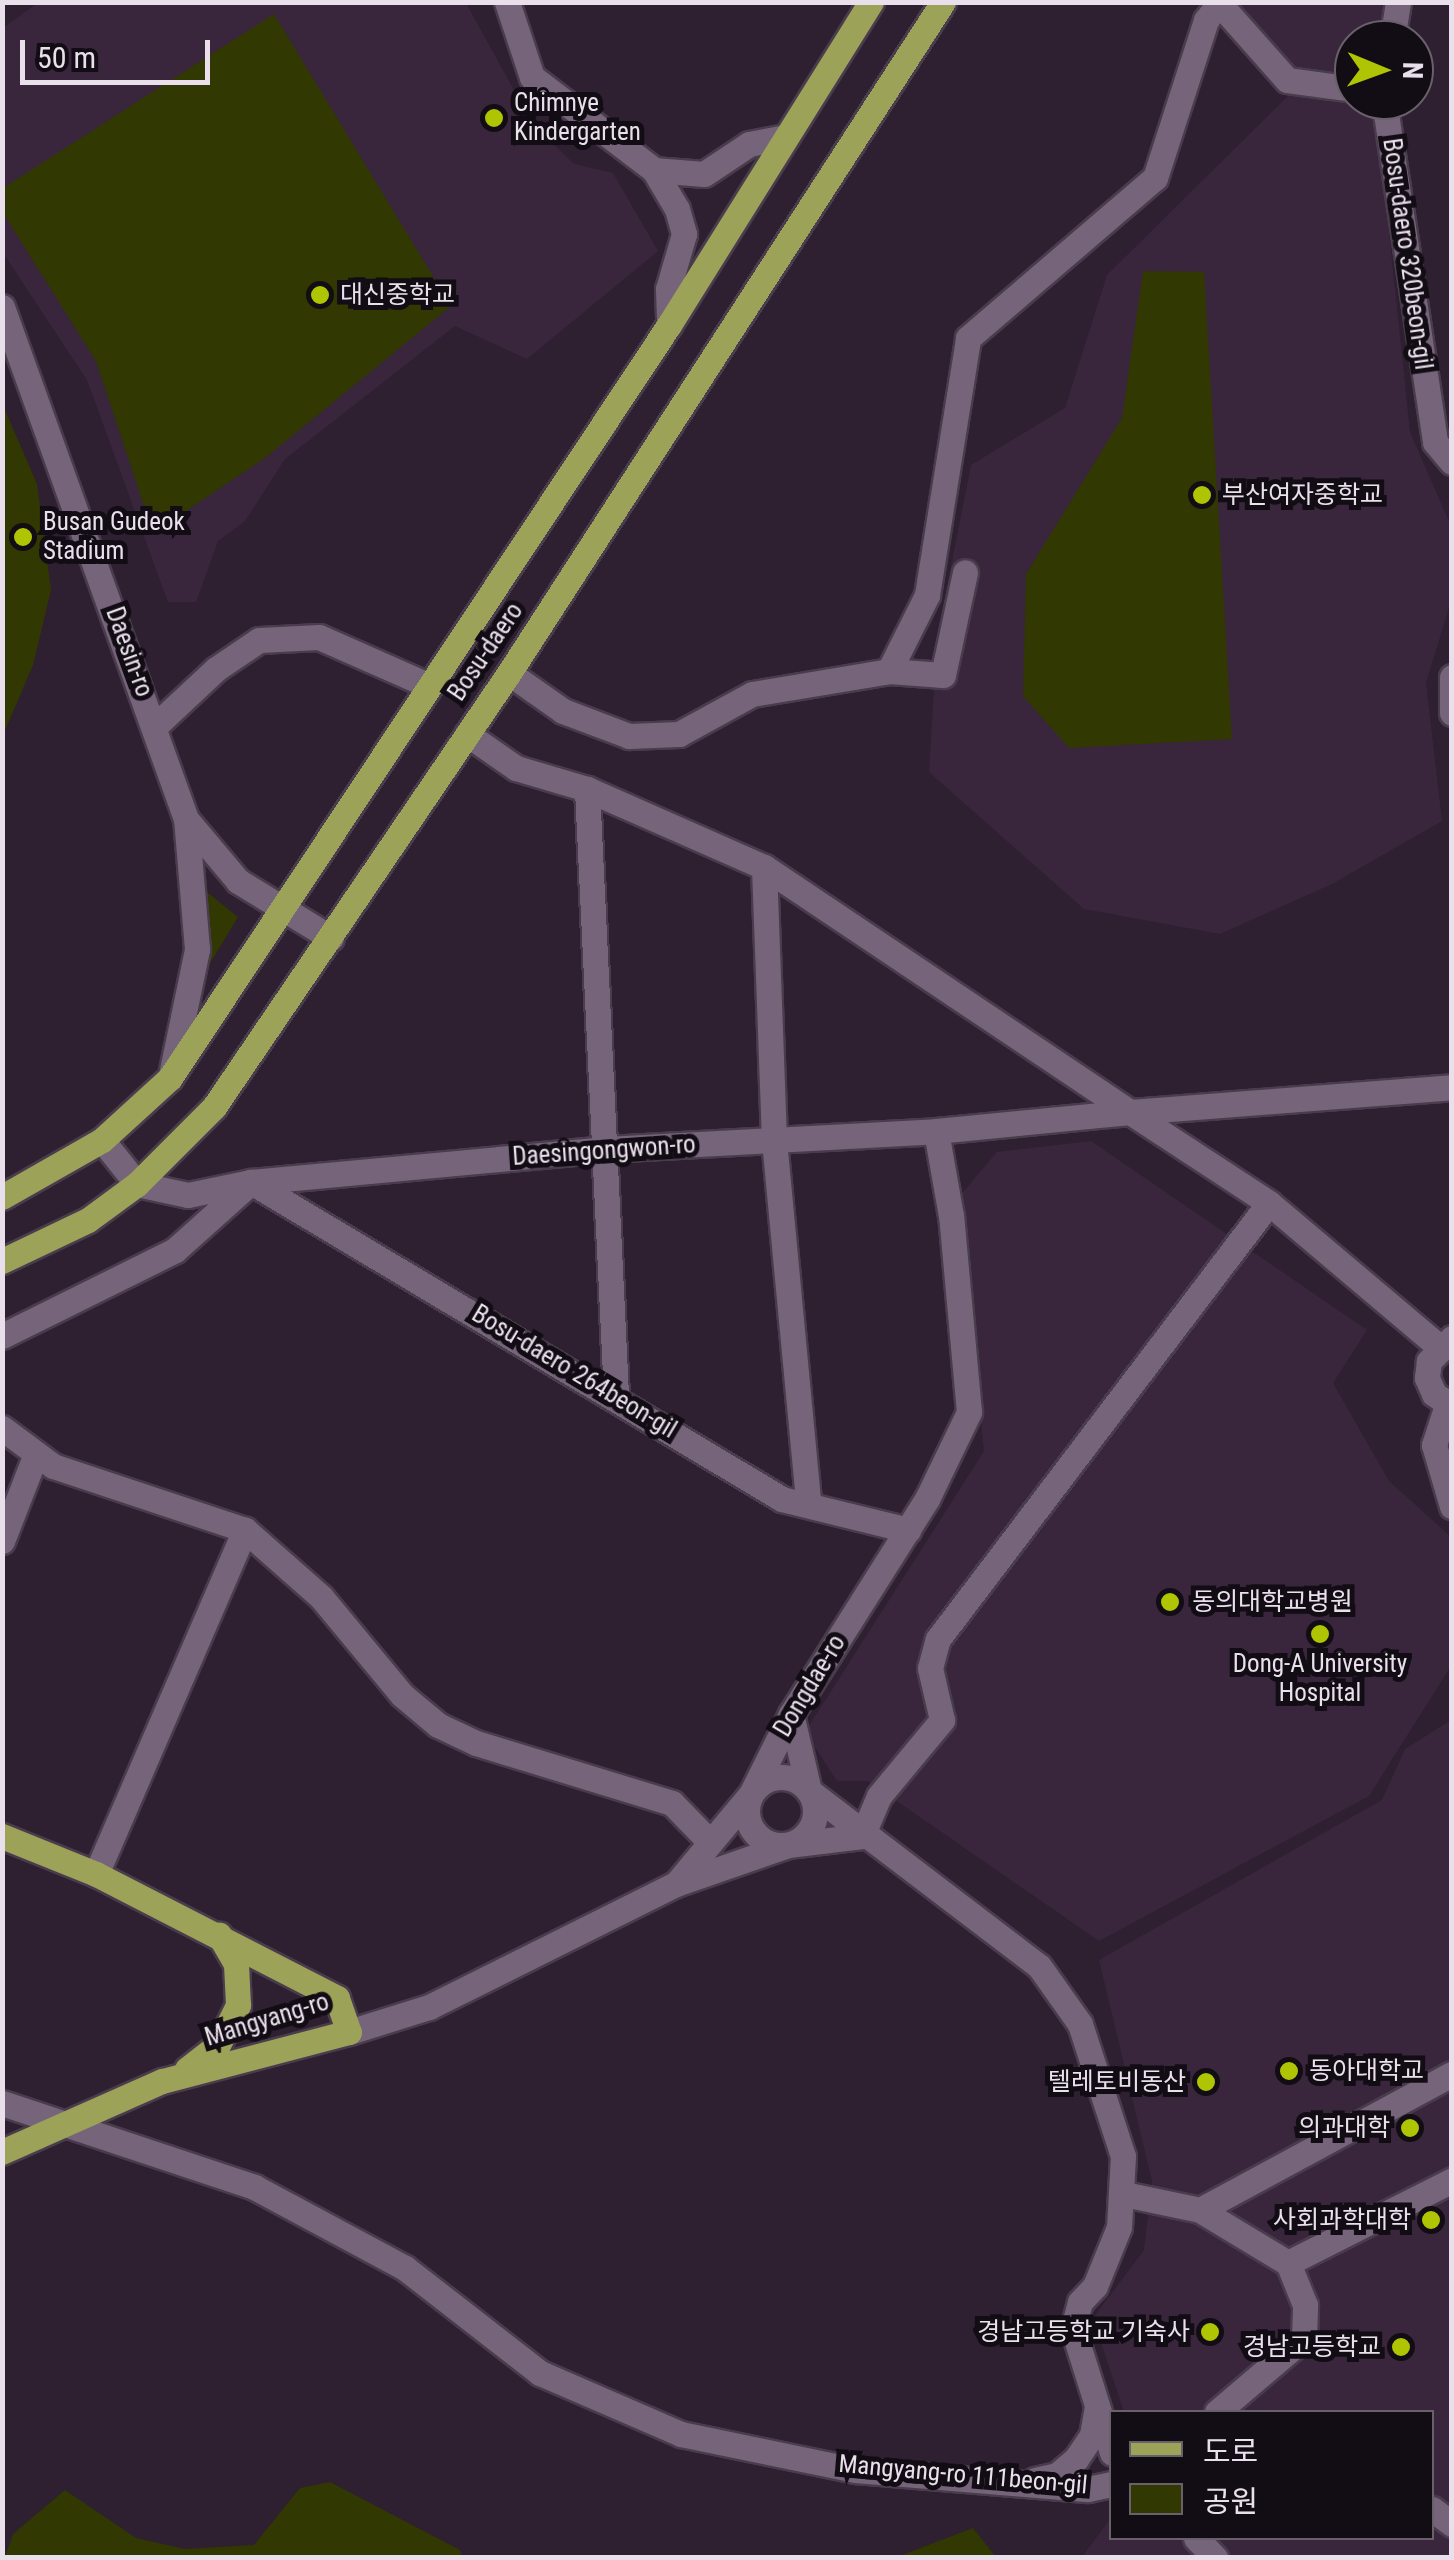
<!DOCTYPE html>
<html>
<head>
<meta charset="utf-8">
<style>
  body { margin:0 }
  #map { position:relative; width:1454px; height:2560px; overflow:hidden; background:#2e1f31; font-family:"Roboto Condensed","Noto Sans KR",sans-serif }
  div>[style] { position:absolute }
  .built>* { inset:0; background:#39263d }
  .green>* { inset:0; background:#313801 }
  .roads { filter:drop-shadow(2px 0 #493c4c) drop-shadow(-2px 0 #493c4c) drop-shadow(0 2px #493c4c) drop-shadow(0 -2px #493c4c) }
  .minor>* { height:25px; margin:-12.5px; padding:0 12.5px; transform-origin:12.5px; border-radius:12.5px; background:#76657a }
  .minor>.ring { margin:-12.5px; padding:0; box-sizing:content-box; background:none; border:25px solid #76657a; border-radius:50% }
  .major>* { height:25px; margin:-12.5px; padding:0 12.5px; transform-origin:12.5px; border-radius:12.5px; background:#9ca258 }
  .dots>* { width:28px; height:28px; translate:-50% -50%; box-sizing:border-box; border:5px solid #120c14; border-radius:50% }
  span { translate:-50% -50%; white-space:nowrap; text-align:center; line-height:1.15; -webkit-text-stroke:10px #120c14; paint-order:stroke }
  .poi-label { font-size:25px; color:#eae0ec }
  .left { translate:0 -50%; text-align:left }
  .right { translate:-100% -50%; text-align:right }
  .street-label { font-size:25px; color:#eae0ec }
  .frame { position:absolute; inset:0; border:5px solid #eae0ec; pointer-events:none }
  .legend { position:absolute; left:1109px; top:2410px; width:325px; height:130px; box-sizing:border-box; background:#120c14; border:2px solid #68616a; margin:0; padding:12px 18px; list-style:none; font-size:30px; color:#eae0ec }
  .legend li { display:flex; align-items:center; gap:20px; height:50px }
  .legend b { width:50px; border:2px solid #68616a }
  .north { position:absolute; left:1334px; top:20px; width:100px; height:100px; box-sizing:border-box; background:#120c14; border:2px solid #68616a; border-radius:50%; rotate:91deg; font-size:28px; font-weight:700; line-height:40px; text-align:center; color:#eae0ec }
  .north::after { content:''; display:block; margin:auto; width:35px; height:45px; background:#afc504; clip-path:polygon(50% 0,100% 100%,50% 72%,0 100%) }
  .scale { position:absolute; left:20px; top:40px; width:190px; height:45px; box-sizing:border-box; border:5px solid #eae0ec; border-top:0; padding-left:12px; font-size:30px; line-height:35px; white-space:nowrap; color:#eae0ec; -webkit-text-stroke:8px #120c14; paint-order:stroke }
</style>
</head>
<body>
<div id="map">
  <div class="built">
    <i style="clip-path:polygon(39px 2px,466px 3px,532px 123px,574px 164px,613px 173px,658px 251px,527px 359px,455px 326px,285px 459px,245px 521px,218px 541px,196px 602px,168px 602px,87px 380px,3px 253px,3px 28px)"></i>
    <i style="clip-path:polygon(1238px 3px,1383px 3px,1379px 40px,1354px 40px,1354px 75px,1289px 67px)"></i>
    <i style="clip-path:polygon(1291px 93px,1376px 108px,1410px 432px,1451px 526px,1451px 601px,1426px 683px,1442px 821px,1332px 884px,1220px 934px,1084px 909px,929px 772px,937px 638px,971px 465px,1065px 408px,1107px 275px)"></i>
    <i style="clip-path:polygon(1091px 1141px,1367px 1330px,1333px 1383px,1389px 1481px,1452px 1538px,1451px 1666px,1369px 1796px,1099px 1941px,868px 1781px,837px 1781px,805px 1732px,984px 1451px,958px 1198px,997px 1152px)"></i>
    <i style="clip-path:polygon(1451px 1720px,1451px 2557px,1081px 2558px,1111px 2518px,1112px 2538px,1432px 2538px,1432px 2412px,1124px 2412px,1093px 2318px,1144px 2250px,1152px 2181px,1099px 1960px,1382px 1800px,1405px 1749px)"></i>
  </div>
  <div class="green">
    <i style="clip-path:polygon(274px 14px,451px 306px,265px 458px,153px 533px,96px 361px,3px 213px,3px 188px)"></i>
    <i style="clip-path:polygon(1143px 271px,1204px 272px,1232px 739px,1069px 748px,1023px 696px,1026px 574px,1122px 418px)"></i>
    <i style="clip-path:polygon(2px 403px,37px 484px,51px 590px,33px 665px,3px 735px)"></i>
    <i style="clip-path:polygon(202px 888px,238px 917px,209px 965px)"></i>
    <i style="clip-path:polygon(330px 2482px,460px 2550px,462px 2557px,5px 2557px,13px 2534px,65px 2490px,136px 2538px,185px 2549px,254px 2545px,300px 2488px)"></i>
    <i style="clip-path:polygon(973px 2528px,996px 2557px,897px 2557px)"></i>
  </div>
  <div class="roads">
    <div class="minor">
      <i style="left:507px;top:2px;width:79px;rotate:71.6deg"></i>
      <i style="left:532px;top:77px;width:153px;rotate:37.3deg"></i>
      <i style="left:654px;top:170px;width:45px;rotate:59.5deg"></i>
      <i style="left:677px;top:209px;width:26px;rotate:74deg"></i>
      <i style="left:684px;top:234px;width:57px;rotate:106.2deg"></i>
      <i style="left:668px;top:289px;width:36px;rotate:88deg"></i>
      <i style="left:1218px;top:2px;width:104px;rotate:48.5deg"></i>
      <i style="left:1287px;top:80px;width:68px;rotate:7.7deg"></i>
      <i style="left:1392px;top:40px;width:38px;rotate:-81deg"></i>
      <i style="left:1384px;top:100px;width:346px;rotate:81.5deg"></i>
      <i style="left:1435px;top:442px;width:26px;rotate:50deg"></i>
      <i style="left:654px;top:170px;width:50px;rotate:4.6deg"></i>
      <i style="left:704px;top:174px;width:54px;rotate:-33.7deg"></i>
      <i style="left:749px;top:144px;width:33px;rotate:-11deg"></i>
      <i style="left:2px;top:307px;width:544px;rotate:70.23deg"></i>
      <i style="left:186px;top:819px;width:81px;rotate:50deg"></i>
      <i style="left:238px;top:881px;width:109px;rotate:31.5deg"></i>
      <i style="left:889px;top:671px;width:85px;rotate:-63.4deg"></i>
      <i style="left:927px;top:595px;width:260px;rotate:-80.9deg"></i>
      <i style="left:968px;top:338px;width:246px;rotate:-40.6deg"></i>
      <i style="left:1155px;top:178px;width:166px;rotate:-72.1deg"></i>
      <i style="left:1206px;top:20px;width:21px;rotate:-51deg"></i>
      <i style="left:509px;top:673px;width:66px;rotate:35.1deg"></i>
      <i style="left:563px;top:711px;width:71px;rotate:20.7deg"></i>
      <i style="left:629px;top:736px;width:50px;rotate:-2.3deg"></i>
      <i style="left:679px;top:734px;width:83px;rotate:-28.7deg"></i>
      <i style="left:752px;top:694px;width:139px;rotate:-9.5deg"></i>
      <i style="left:889px;top:671px;width:54px;rotate:4.2deg"></i>
      <i style="left:943px;top:675px;width:105px;rotate:-77.9deg"></i>
      <i style="left:1452px;top:677px;width:36px;rotate:90deg"></i>
      <i style="left:155px;top:726px;width:83px;rotate:-43.1deg"></i>
      <i style="left:216px;top:669px;width:52px;rotate:-34deg"></i>
      <i style="left:259px;top:640px;width:60px;rotate:-2.9deg"></i>
      <i style="left:319px;top:637px;width:121px;rotate:23.8deg"></i>
      <i style="left:467px;top:734px;width:60px;rotate:34.8deg"></i>
      <i style="left:516px;top:768px;width:74px;rotate:16.5deg"></i>
      <i style="left:587px;top:789px;width:193px;rotate:23.8deg"></i>
      <i style="left:764px;top:867px;width:440px;rotate:33.8deg"></i>
      <i style="left:1130px;top:1112px;width:323px;rotate:-4.4deg"></i>
      <i style="left:587px;top:789px;width:608px;rotate:87.26deg"></i>
      <i style="left:764px;top:867px;width:273px;rotate:87.9deg"></i>
      <i style="left:774px;top:1140px;width:362px;rotate:84.6deg"></i>
      <i style="left:171px;top:1075px;width:129px;rotate:-78.3deg"></i>
      <i style="left:197px;top:949px;width:130px;rotate:-94.8deg"></i>
      <i style="left:102px;top:1140px;width:56px;rotate:51.5deg"></i>
      <i style="left:137px;top:1184px;width:52px;rotate:12.2deg"></i>
      <i style="left:188px;top:1195px;width:64px;rotate:-11.7deg"></i>
      <i style="left:251px;top:1182px;width:357px;rotate:-5.3deg"></i>
      <i style="left:606px;top:1149px;width:330px;rotate:-3.1deg"></i>
      <i style="left:936px;top:1131px;width:195px;rotate:-5.6deg"></i>
      <i style="left:1130px;top:1112px;width:166px;rotate:33.2deg"></i>
      <i style="left:1269px;top:1203px;width:221px;rotate:40.2deg"></i>
      <i style="left:2px;top:1336px;width:193px;rotate:-26.4deg"></i>
      <i style="left:175px;top:1250px;width:102px;rotate:-41.8deg"></i>
      <i style="left:251px;top:1182px;width:618px;rotate:30.84deg"></i>
      <i style="left:782px;top:1499px;width:130px;rotate:13.8deg"></i>
      <i style="left:1452px;top:1338px;width:33px;rotate:135deg"></i>
      <i style="left:1429px;top:1361px;width:17px;rotate:97deg"></i>
      <i style="left:1427px;top:1378px;width:17px;rotate:66deg"></i>
      <i style="left:1434px;top:1394px;width:22px;rotate:34deg"></i>
      <i style="left:1447px;top:1405px;width:42px;rotate:108deg"></i>
      <i style="left:1434px;top:1445px;width:64px;rotate:73.6deg"></i>
      <i style="left:2px;top:1428px;width:64px;rotate:36.7deg"></i>
      <i style="left:53px;top:1466px;width:202px;rotate:18.4deg"></i>
      <i style="left:245px;top:1530px;width:101px;rotate:41.4deg"></i>
      <i style="left:321px;top:1597px;width:127px;rotate:50.4deg"></i>
      <i style="left:402px;top:1695px;width:47px;rotate:39.8deg"></i>
      <i style="left:438px;top:1725px;width:42px;rotate:25.3deg"></i>
      <i style="left:476px;top:1743px;width:205px;rotate:17deg"></i>
      <i style="left:672px;top:1803px;width:54px;rotate:45.7deg"></i>
      <i style="left:2px;top:1541px;width:93px;rotate:-68.7deg"></i>
      <i style="left:791px;top:1714px;width:79px;rotate:76.8deg"></i>
      <i style="left:809px;top:1791px;width:289px;rotate:37.3deg"></i>
      <i style="left:1039px;top:1966px;width:71px;rotate:54.7deg"></i>
      <i style="left:1080px;top:2024px;width:139px;rotate:72deg"></i>
      <i style="left:1123px;top:2156px;width:71px;rotate:93.2deg"></i>
      <i style="left:1119px;top:2227px;width:64px;rotate:112.1deg"></i>
      <i style="left:1095px;top:2286px;width:22px;rotate:133deg"></i>
      <i style="left:1080px;top:2302px;width:28px;rotate:105deg"></i>
      <i style="left:1073px;top:2329px;width:130px;rotate:72.5deg"></i>
      <i class="ring" style="left:747px;top:1777px;width:43px;height:43px"></i>
      <i style="left:862px;top:1836px;width:43px;rotate:-67deg"></i>
      <i style="left:879px;top:1796px;width:99px;rotate:-50.3deg"></i>
      <i style="left:942px;top:1720px;width:53px;rotate:-103deg"></i>
      <i style="left:930px;top:1668px;width:30px;rotate:-75deg"></i>
      <i style="left:938px;top:1639px;width:547px;rotate:-52.8deg"></i>
      <i style="left:96px;top:1874px;width:375px;rotate:-66.6deg"></i>
      <i style="left:676px;top:1884px;width:119px;rotate:-19.2deg"></i>
      <i style="left:788px;top:1845px;width:75px;rotate:-6.9deg"></i>
      <i style="left:349px;top:2032px;width:84px;rotate:-17.4deg"></i>
      <i style="left:429px;top:2007px;width:276px;rotate:-26.5deg"></i>
      <i style="left:676px;top:1884px;width:117px;rotate:-50.2deg"></i>
      <i style="left:751px;top:1794px;width:89px;rotate:-63.4deg"></i>
      <i style="left:791px;top:1714px;width:254px;rotate:-57.7deg"></i>
      <i style="left:927px;top:1499px;width:97px;rotate:-64.2deg"></i>
      <i style="left:969px;top:1412px;width:197px;rotate:-95.2deg"></i>
      <i style="left:951px;top:1216px;width:86px;rotate:-100deg"></i>
      <i style="left:2px;top:2103px;width:266px;rotate:18.4deg"></i>
      <i style="left:254px;top:2187px;width:171px;rotate:28.2deg"></i>
      <i style="left:405px;top:2268px;width:171px;rotate:37.9deg"></i>
      <i style="left:540px;top:2373px;width:154px;rotate:23.4deg"></i>
      <i style="left:681px;top:2434px;width:178px;rotate:11.7deg"></i>
      <i style="left:855px;top:2470px;width:234px;rotate:4.7deg"></i>
      <i style="left:1088px;top:2489px;width:25px;rotate:-12deg"></i>
      <i style="left:1124px;top:2194px;width:78px;rotate:11.9deg"></i>
      <i style="left:1200px;top:2210px;width:103px;rotate:31.1deg"></i>
      <i style="left:1288px;top:2263px;width:184px;rotate:-26.8deg"></i>
      <i style="left:1200px;top:2210px;width:286px;rotate:-28.4deg"></i>
      <i style="left:1217px;top:2412px;width:114px;rotate:-40.4deg"></i>
      <i style="left:1304px;top:2338px;width:33px;rotate:-88deg"></i>
      <i style="left:1305px;top:2305px;width:45px;rotate:-112deg"></i>
      <i style="left:1035px;top:2480px;width:23px;rotate:-13deg"></i>
      <i style="left:1057px;top:2475px;width:25px;rotate:-40deg"></i>
      <i style="left:1076px;top:2459px;width:29px;rotate:-56deg"></i>
      <i style="left:1092px;top:2435px;width:28px;rotate:-80deg"></i>
      <i style="left:1432px;top:2509px;width:25px;rotate:37deg"></i>
      <i style="left:1196px;top:2538px;width:28px;rotate:46deg"></i>
    </div>
    <div class="major">
      <i style="left:2px;top:1197px;width:115px;rotate:-29.7deg"></i>
      <i style="left:102px;top:1140px;width:92px;rotate:-42.4deg"></i>
      <i style="left:170px;top:1078px;width:903px;rotate:-56.47deg"></i>
      <i style="left:669px;top:325px;width:381px;rotate:-58deg"></i>
      <i style="left:2px;top:1261px;width:95px;rotate:-25.5deg"></i>
      <i style="left:88px;top:1220px;width:61px;rotate:-36.3deg"></i>
      <i style="left:137px;top:1184px;width:109px;rotate:-45deg"></i>
      <i style="left:214px;top:1107px;width:525px;rotate:-55.8deg"></i>
      <i style="left:509px;top:673px;width:799px;rotate:-57.11deg"></i>
      <i style="left:2px;top:1836px;width:101px;rotate:22deg"></i>
      <i style="left:96px;top:1874px;width:271px;rotate:27.2deg"></i>
      <i style="left:337px;top:1998px;width:36px;rotate:71deg"></i>
      <i style="left:349px;top:2032px;width:193px;rotate:165.3deg"></i>
      <i style="left:162px;top:2081px;width:175px;rotate:156.1deg"></i>
      <i style="left:187px;top:2069px;width:39px;rotate:-38deg"></i>
      <i style="left:218px;top:2045px;width:45px;rotate:-63.4deg"></i>
      <i style="left:238px;top:2005px;width:41px;rotate:-92.8deg"></i>
      <i style="left:236px;top:1964px;width:34px;rotate:-120deg"></i>
    </div>
  </div>
  <div class="dots">
    <i style="left:494px;top:118px;background:#afc504"></i>
    <i style="left:320px;top:295px;background:#afc504"></i>
    <i style="left:1202px;top:495px;background:#afc504"></i>
    <i style="left:23px;top:537px;background:#afc504"></i>
    <i style="left:1170px;top:1602px;background:#afc504"></i>
    <i style="left:1320px;top:1634px;background:#afc504"></i>
    <i style="left:1289px;top:2071px;background:#afc504"></i>
    <i style="left:1206px;top:2082px;background:#afc504"></i>
    <i style="left:1410px;top:2128px;background:#afc504"></i>
    <i style="left:1431px;top:2220px;background:#afc504"></i>
    <i style="left:1210px;top:2332px;background:#afc504"></i>
    <i style="left:1401px;top:2347px;background:#afc504"></i>
  </div>
  <div class="poi-label">
    <span class="left" style="left:514px;top:118px">Chimnye<br>Kindergarten</span>
    <span class="left" style="left:340px;top:295px">대신중학교</span>
    <span class="left" style="left:1222px;top:495px">부산여자중학교</span>
    <span class="left" style="left:43px;top:537px">Busan Gudeok<br>Stadium</span>
    <span class="left" style="left:1192px;top:1602px">동의대학교병원</span>
    <span style="left:1320px;top:1679px">Dong-A University<br>Hospital</span>
    <span class="left" style="left:1309px;top:2071px">동아대학교</span>
    <span class="right" style="left:1186px;top:2082px">텔레토비동산</span>
    <span class="right" style="left:1390px;top:2128px">의과대학</span>
    <span class="right" style="left:1411px;top:2220px">사회과학대학</span>
    <span class="right" style="left:1190px;top:2332px">경남고등학교 기숙사</span>
    <span class="right" style="left:1381px;top:2347px">경남고등학교</span>
  </div>
  <div class="street-label">
    <span style="left:1407px;top:254px;rotate:82deg">Bosu-daero 320beon-gil</span>
    <span style="left:129px;top:652px;rotate:70deg">Daesin-ro</span>
    <span style="left:486px;top:652px;rotate:-56deg">Bosu-daero</span>
    <span style="left:604px;top:1151px;rotate:-4deg">Daesingongwon-ro</span>
    <span style="left:574px;top:1372px;rotate:31deg">Bosu-daero 264beon-gil</span>
    <span style="left:810px;top:1686px;rotate:-59deg">Dongdae-ro</span>
    <span style="left:267px;top:2020px;rotate:-17deg">Mangyang-ro</span>
    <span style="left:963px;top:2475px;rotate:5deg">Mangyang-ro 111beon-gil</span>
  </div>
  <div class="frame"></div>
  <ul class="legend">
  <li><b style="height:12px;background:#9ca258"></b>도로</li>
  <li><b style="height:28px;background:#313801"></b>공원</li>
  </ul>
  <div class="north">N</div>
  <div class="scale">50 m</div>
</div>
</body>
</html>
